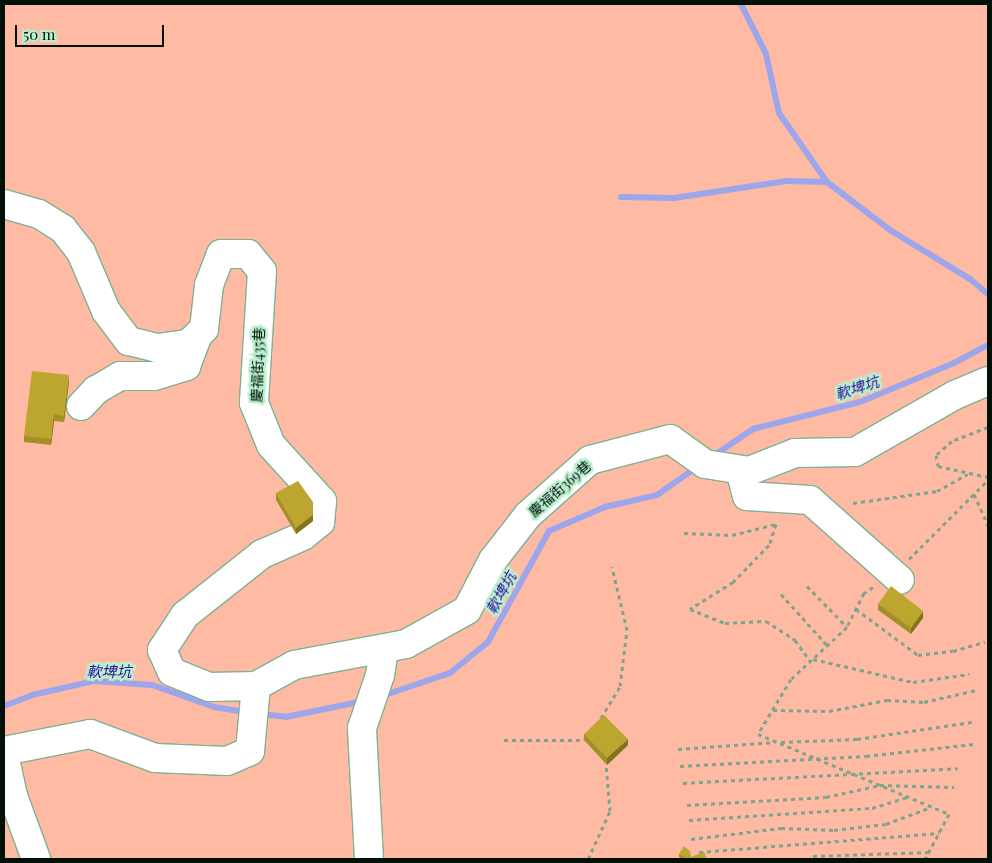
<!DOCTYPE html>
<html>
<head>
<meta charset="utf-8">
<style>
  body { margin:0 }
  #map { position:relative; width:992px; height:863px; overflow:hidden; background:#baefcf; font-family:"Playfair Display","Noto Sans TC",serif }
  div>[style] { position:absolute }
  .green>* { inset:0; background:#ffbaa4 }
  .stream>* { height:6px; margin:-3px; padding:0 3px; transform-origin:3px; border-radius:3px; background:#9da6eb }
  .path>* { height:3px; margin-top:-1.5px; transform-origin:0; background:repeating-linear-gradient(90deg,#7da58d 0 4px,transparent 0 8px) }
  .roads { filter:drop-shadow(1px 0 #7eb192) drop-shadow(-1px 0 #7eb192) drop-shadow(0 1px #7eb192) drop-shadow(0 -1px #7eb192) }
  .minor>* { height:28px; margin:-14px; padding:0 14px; transform-origin:14px; border-radius:14px; background:#fff }
  .wall>* { inset:0; background:#a28f28 }
  .shaded-wall>* { inset:0; background:#847421 }
  .building>* { inset:0; background:#bca62f }
  span { translate:-50% -50%; white-space:nowrap; text-align:center; line-height:1.15; -webkit-text-stroke:5px #baefcf; paint-order:stroke }
  .street-label { font-size:14px; color:#011107 }
  .water-label { font-size:15px; color:#2e0f9b; font-style:italic }
  .frame { position:absolute; inset:0; border:5px solid #011107; pointer-events:none }
  .scale { position:absolute; left:15px; top:25px; width:149px; height:22px; box-sizing:border-box; border:2px solid #011107; border-top:0; padding-left:6px; font-size:15px; line-height:18px; white-space:nowrap; color:#011107; -webkit-text-stroke:4px #baefcf; paint-order:stroke }
</style>
</head>
<body>
<div id="map">
  <div class="green">
    <i style="clip-path:polygon(4px 4px,988px 4px,988px 859px,4px 859px)"></i>
  </div>
  <div class="stream">
    <i style="left:741px;top:4px;width:56px;rotate:63.4deg"></i>
    <i style="left:766px;top:54px;width:60px;rotate:77.6deg"></i>
    <i style="left:779px;top:113px;width:84px;rotate:55.2deg"></i>
    <i style="left:621px;top:197px;width:53px;rotate:1.1deg"></i>
    <i style="left:674px;top:198px;width:114px;rotate:-8.6deg"></i>
    <i style="left:787px;top:181px;width:40px;rotate:1.4deg"></i>
    <i style="left:827px;top:182px;width:79px;rotate:37.3deg"></i>
    <i style="left:890px;top:230px;width:94px;rotate:31.5deg"></i>
    <i style="left:970px;top:279px;width:23px;rotate:40deg"></i>
    <i style="left:713px;top:456px;width:48px;rotate:-34deg"></i>
    <i style="left:753px;top:429px;width:110px;rotate:-14.2deg"></i>
    <i style="left:860px;top:402px;width:102px;rotate:-22.5deg"></i>
    <i style="left:954px;top:363px;width:38px;rotate:-28deg"></i>
    <i style="left:382px;top:696px;width:72px;rotate:-18.7deg"></i>
    <i style="left:450px;top:673px;width:49px;rotate:-39.2deg"></i>
    <i style="left:488px;top:642px;width:127px;rotate:-61.2deg"></i>
    <i style="left:549px;top:531px;width:61px;rotate:-23.2deg"></i>
    <i style="left:605px;top:507px;width:53px;rotate:-13deg"></i>
    <i style="left:657px;top:495px;width:49px;rotate:-35deg"></i>
    <i style="left:4px;top:706px;width:30px;rotate:-21deg"></i>
    <i style="left:32px;top:695px;width:64px;rotate:-12.7deg"></i>
    <i style="left:94px;top:681px;width:58px;rotate:3.9deg"></i>
    <i style="left:152px;top:685px;width:66px;rotate:19.5deg"></i>
    <i style="left:214px;top:707px;width:33px;rotate:9deg"></i>
    <i style="left:259px;top:714px;width:27px;rotate:6deg"></i>
    <i style="left:286px;top:717px;width:79px;rotate:-11.7deg"></i>
  </div>
  <div class="path">
    <i style="left:988px;top:427px;width:39px;rotate:159deg"></i>
    <i style="left:952px;top:441px;width:21px;rotate:139deg"></i>
    <i style="left:936px;top:455px;width:11px;rotate:80deg"></i>
    <i style="left:938px;top:466px;width:51px;rotate:12.4deg"></i>
    <i style="left:974px;top:494px;width:35px;rotate:66deg"></i>
    <i style="left:853px;top:503px;width:85px;rotate:-8.1deg"></i>
    <i style="left:937px;top:491px;width:35px;rotate:-29deg"></i>
    <i style="left:684px;top:533px;width:48px;rotate:2.4deg"></i>
    <i style="left:732px;top:535px;width:45px;rotate:-14deg"></i>
    <i style="left:776px;top:524px;width:22px;rotate:108deg"></i>
    <i style="left:769px;top:545px;width:52px;rotate:134.2deg"></i>
    <i style="left:733px;top:582px;width:51px;rotate:147.9deg"></i>
    <i style="left:690px;top:609px;width:38px;rotate:22deg"></i>
    <i style="left:725px;top:623px;width:41px;rotate:-2.8deg"></i>
    <i style="left:766px;top:621px;width:35px;rotate:33deg"></i>
    <i style="left:795px;top:640px;width:26px;rotate:54deg"></i>
    <i style="left:909px;top:559px;width:112px;rotate:-45deg"></i>
    <i style="left:807px;top:586px;width:57px;rotate:45.7deg"></i>
    <i style="left:873px;top:587px;width:11px;rotate:146deg"></i>
    <i style="left:864px;top:593px;width:38px;rotate:117deg"></i>
    <i style="left:847px;top:627px;width:76px;rotate:137.1deg"></i>
    <i style="left:791px;top:679px;width:64px;rotate:121deg"></i>
    <i style="left:758px;top:734px;width:207px;rotate:22.7deg"></i>
    <i style="left:949px;top:814px;width:51px;rotate:118.1deg"></i>
    <i style="left:781px;top:594px;width:69px;rotate:48deg"></i>
    <i style="left:856px;top:609px;width:77px;rotate:36.6deg"></i>
    <i style="left:918px;top:655px;width:35px;rotate:-7deg"></i>
    <i style="left:953px;top:651px;width:33px;rotate:-16deg"></i>
    <i style="left:813px;top:659px;width:103px;rotate:13deg"></i>
    <i style="left:913px;top:682px;width:57px;rotate:-8.1deg"></i>
    <i style="left:773px;top:710px;width:56px;rotate:1deg"></i>
    <i style="left:829px;top:711px;width:59px;rotate:-10.7deg"></i>
    <i style="left:887px;top:700px;width:37px;rotate:3deg"></i>
    <i style="left:924px;top:702px;width:54px;rotate:-12.8deg"></i>
    <i style="left:601px;top:718px;width:37px;rotate:-59deg"></i>
    <i style="left:620px;top:686px;width:56px;rotate:-82.9deg"></i>
    <i style="left:627px;top:630px;width:65px;rotate:-103.4deg"></i>
    <i style="left:504px;top:740px;width:80px"></i>
    <i style="left:584px;top:740px;width:4px;rotate:-45deg"></i>
    <i style="left:781px;top:742px;width:76px;rotate:-2.3deg"></i>
    <i style="left:857px;top:739px;width:116px;rotate:-8.4deg"></i>
    <i style="left:678px;top:749px;width:97px;rotate:-4.1deg"></i>
    <i style="left:680px;top:766px;width:186px;rotate:-3.1deg"></i>
    <i style="left:866px;top:756px;width:108px;rotate:-6.4deg"></i>
    <i style="left:683px;top:783px;width:275px;rotate:-3.1deg"></i>
    <i style="left:687px;top:805px;width:139px;rotate:-3.3deg"></i>
    <i style="left:826px;top:797px;width:55px;rotate:-12.5deg"></i>
    <i style="left:880px;top:785px;width:74px;rotate:1.5deg"></i>
    <i style="left:689px;top:820px;width:183px;rotate:-3.8deg"></i>
    <i style="left:872px;top:808px;width:37px;rotate:-17deg"></i>
    <i style="left:691px;top:839px;width:91px;rotate:-7deg"></i>
    <i style="left:781px;top:828px;width:53px;rotate:2.2deg"></i>
    <i style="left:834px;top:830px;width:52px;rotate:-6.6deg"></i>
    <i style="left:886px;top:824px;width:48px;rotate:-20.7deg"></i>
    <i style="left:699px;top:852px;width:241px;rotate:-4.5deg"></i>
    <i style="left:813px;top:856px;width:116px;rotate:-2deg"></i>
    <i style="left:588px;top:859px;width:53px;rotate:-65.4deg"></i>
    <i style="left:610px;top:811px;width:48px;rotate:-94.8deg"></i>
  </div>
  <div class="roads">
    <div class="minor">
      <i style="left:4px;top:204px;width:36px;rotate:16deg"></i>
      <i style="left:39px;top:214px;width:28px;rotate:32deg"></i>
      <i style="left:63px;top:229px;width:29px;rotate:52deg"></i>
      <i style="left:81px;top:252px;width:64px;rotate:67deg"></i>
      <i style="left:106px;top:311px;width:38px;rotate:53deg"></i>
      <i style="left:129px;top:341px;width:30px;rotate:14deg"></i>
      <i style="left:158px;top:348px;width:30px;rotate:-8deg"></i>
      <i style="left:188px;top:344px;width:22px;rotate:-43deg"></i>
      <i style="left:204px;top:329px;width:44px;rotate:-83.5deg"></i>
      <i style="left:209px;top:285px;width:33px;rotate:-69deg"></i>
      <i style="left:221px;top:254px;width:27px"></i>
      <i style="left:248px;top:254px;width:22px;rotate:51deg"></i>
      <i style="left:262px;top:271px;width:132px;rotate:93.5deg"></i>
      <i style="left:254px;top:403px;width:45px;rotate:68deg"></i>
      <i style="left:271px;top:445px;width:76px;rotate:47.7deg"></i>
      <i style="left:322px;top:501px;width:21px;rotate:95deg"></i>
      <i style="left:320px;top:522px;width:22px;rotate:141deg"></i>
      <i style="left:303px;top:536px;width:45px;rotate:156.3deg"></i>
      <i style="left:262px;top:554px;width:98px;rotate:141.6deg"></i>
      <i style="left:185px;top:615px;width:42px;rotate:123.3deg"></i>
      <i style="left:162px;top:650px;width:24px;rotate:66deg"></i>
      <i style="left:172px;top:672px;width:40px;rotate:22deg"></i>
      <i style="left:209px;top:687px;width:47px;rotate:-1.2deg"></i>
      <i style="left:256px;top:686px;width:43px;rotate:-28.9deg"></i>
      <i style="left:294px;top:665px;width:114px;rotate:-10.6deg"></i>
      <i style="left:406px;top:644px;width:70px;rotate:-29.1deg"></i>
      <i style="left:467px;top:610px;width:56px;rotate:-62.5deg"></i>
      <i style="left:493px;top:560px;width:57px;rotate:-52.1deg"></i>
      <i style="left:528px;top:515px;width:83px;rotate:-41.6deg"></i>
      <i style="left:590px;top:460px;width:83px;rotate:-14.7deg"></i>
      <i style="left:670px;top:439px;width:43px;rotate:35.5deg"></i>
      <i style="left:705px;top:464px;width:45px;rotate:9deg"></i>
      <i style="left:749px;top:471px;width:49px;rotate:-21.4deg"></i>
      <i style="left:795px;top:453px;width:60px;rotate:-1deg"></i>
      <i style="left:855px;top:452px;width:115px;rotate:-29.7deg"></i>
      <i style="left:955px;top:395px;width:36px;rotate:-23deg"></i>
      <i style="left:81px;top:406px;width:22px;rotate:-47deg"></i>
      <i style="left:96px;top:390px;width:28px;rotate:-30deg"></i>
      <i style="left:120px;top:376px;width:34px"></i>
      <i style="left:154px;top:376px;width:34px;rotate:-17deg"></i>
      <i style="left:186px;top:366px;width:34px;rotate:-69deg"></i>
      <i style="left:740px;top:470px;width:27px;rotate:75deg"></i>
      <i style="left:747px;top:496px;width:63px;rotate:3.6deg"></i>
      <i style="left:810px;top:500px;width:120px;rotate:41.6deg"></i>
      <i style="left:4px;top:751px;width:88px;rotate:-11.2deg"></i>
      <i style="left:90px;top:734px;width:69px;rotate:20.3deg"></i>
      <i style="left:155px;top:758px;width:72px;rotate:2.4deg"></i>
      <i style="left:227px;top:761px;width:25px;rotate:-23deg"></i>
      <i style="left:250px;top:751px;width:65px;rotate:-84.7deg"></i>
      <i style="left:4px;top:754px;width:43px;rotate:77.9deg"></i>
      <i style="left:13px;top:796px;width:67px;rotate:69.9deg"></i>
      <i style="left:369px;top:859px;width:131px;rotate:-93.1deg"></i>
      <i style="left:362px;top:728px;width:56px;rotate:-71.2deg"></i>
      <i style="left:380px;top:675px;width:26px;rotate:-81deg"></i>
    </div>
  </div>
  <div class="wall">
    <i style="clip-path:polygon(69px 381px,64px 422px,54px 421px,51px 445px,24px 442px,24px 436px)"></i>
    <i style="clip-path:polygon(276px 493px,313px 521px,296px 534px,276px 500px)"></i>
    <i style="clip-path:polygon(878px 604px,923px 618px,911px 634px,878px 610px)"></i>
    <i style="clip-path:polygon(584px 734px,628px 745px,607px 765px,584px 740px)"></i>
    <i style="clip-path:polygon(679px 854px,691px 855px,690px 857px,707px 859px,683px 859px,679px 857px)"></i>
  </div>
  <div class="shaded-wall">
    <i style="clip-path:polygon(69px 375px,69px 381px,64px 422px,64px 416px)"></i>
    <i style="clip-path:polygon(54px 414px,54px 421px,51px 445px,51px 439px)"></i>
    <i style="clip-path:polygon(313px 502px,313px 521px,296px 534px,296px 528px)"></i>
    <i style="clip-path:polygon(923px 611px,923px 618px,911px 634px,911px 628px)"></i>
    <i style="clip-path:polygon(628px 739px,628px 745px,607px 765px,607px 758px)"></i>
  </div>
  <div class="building">
    <i style="clip-path:polygon(32px 371px,69px 375px,64px 416px,54px 414px,51px 439px,24px 436px)"></i>
    <i style="clip-path:polygon(298px 481px,313px 502px,313px 515px,296px 528px,276px 493px)"></i>
    <i style="clip-path:polygon(891px 586px,923px 611px,911px 628px,878px 604px)"></i>
    <i style="clip-path:polygon(604px 715px,628px 739px,607px 758px,584px 734px)"></i>
    <i style="clip-path:polygon(684px 846px,691px 852px,688px 858px,704px 852px,707px 859px,687px 859px,679px 854px)"></i>
  </div>
  <div class="street-label">
    <span style="left:258px;top:365px;rotate:-88deg">慶福街435巷</span>
    <span style="left:560px;top:489px;rotate:-41deg">慶福街369巷</span>
  </div>
  <div class="water-label">
    <span style="left:857px;top:388px;rotate:-18deg">軟埤坑</span>
    <span style="left:501px;top:593px;rotate:-61deg">軟埤坑</span>
    <span style="left:109px;top:672px">軟埤坑</span>
  </div>
  <div class="frame"></div>
  <div class="scale">50 m</div>
</div>
</body>
</html>
